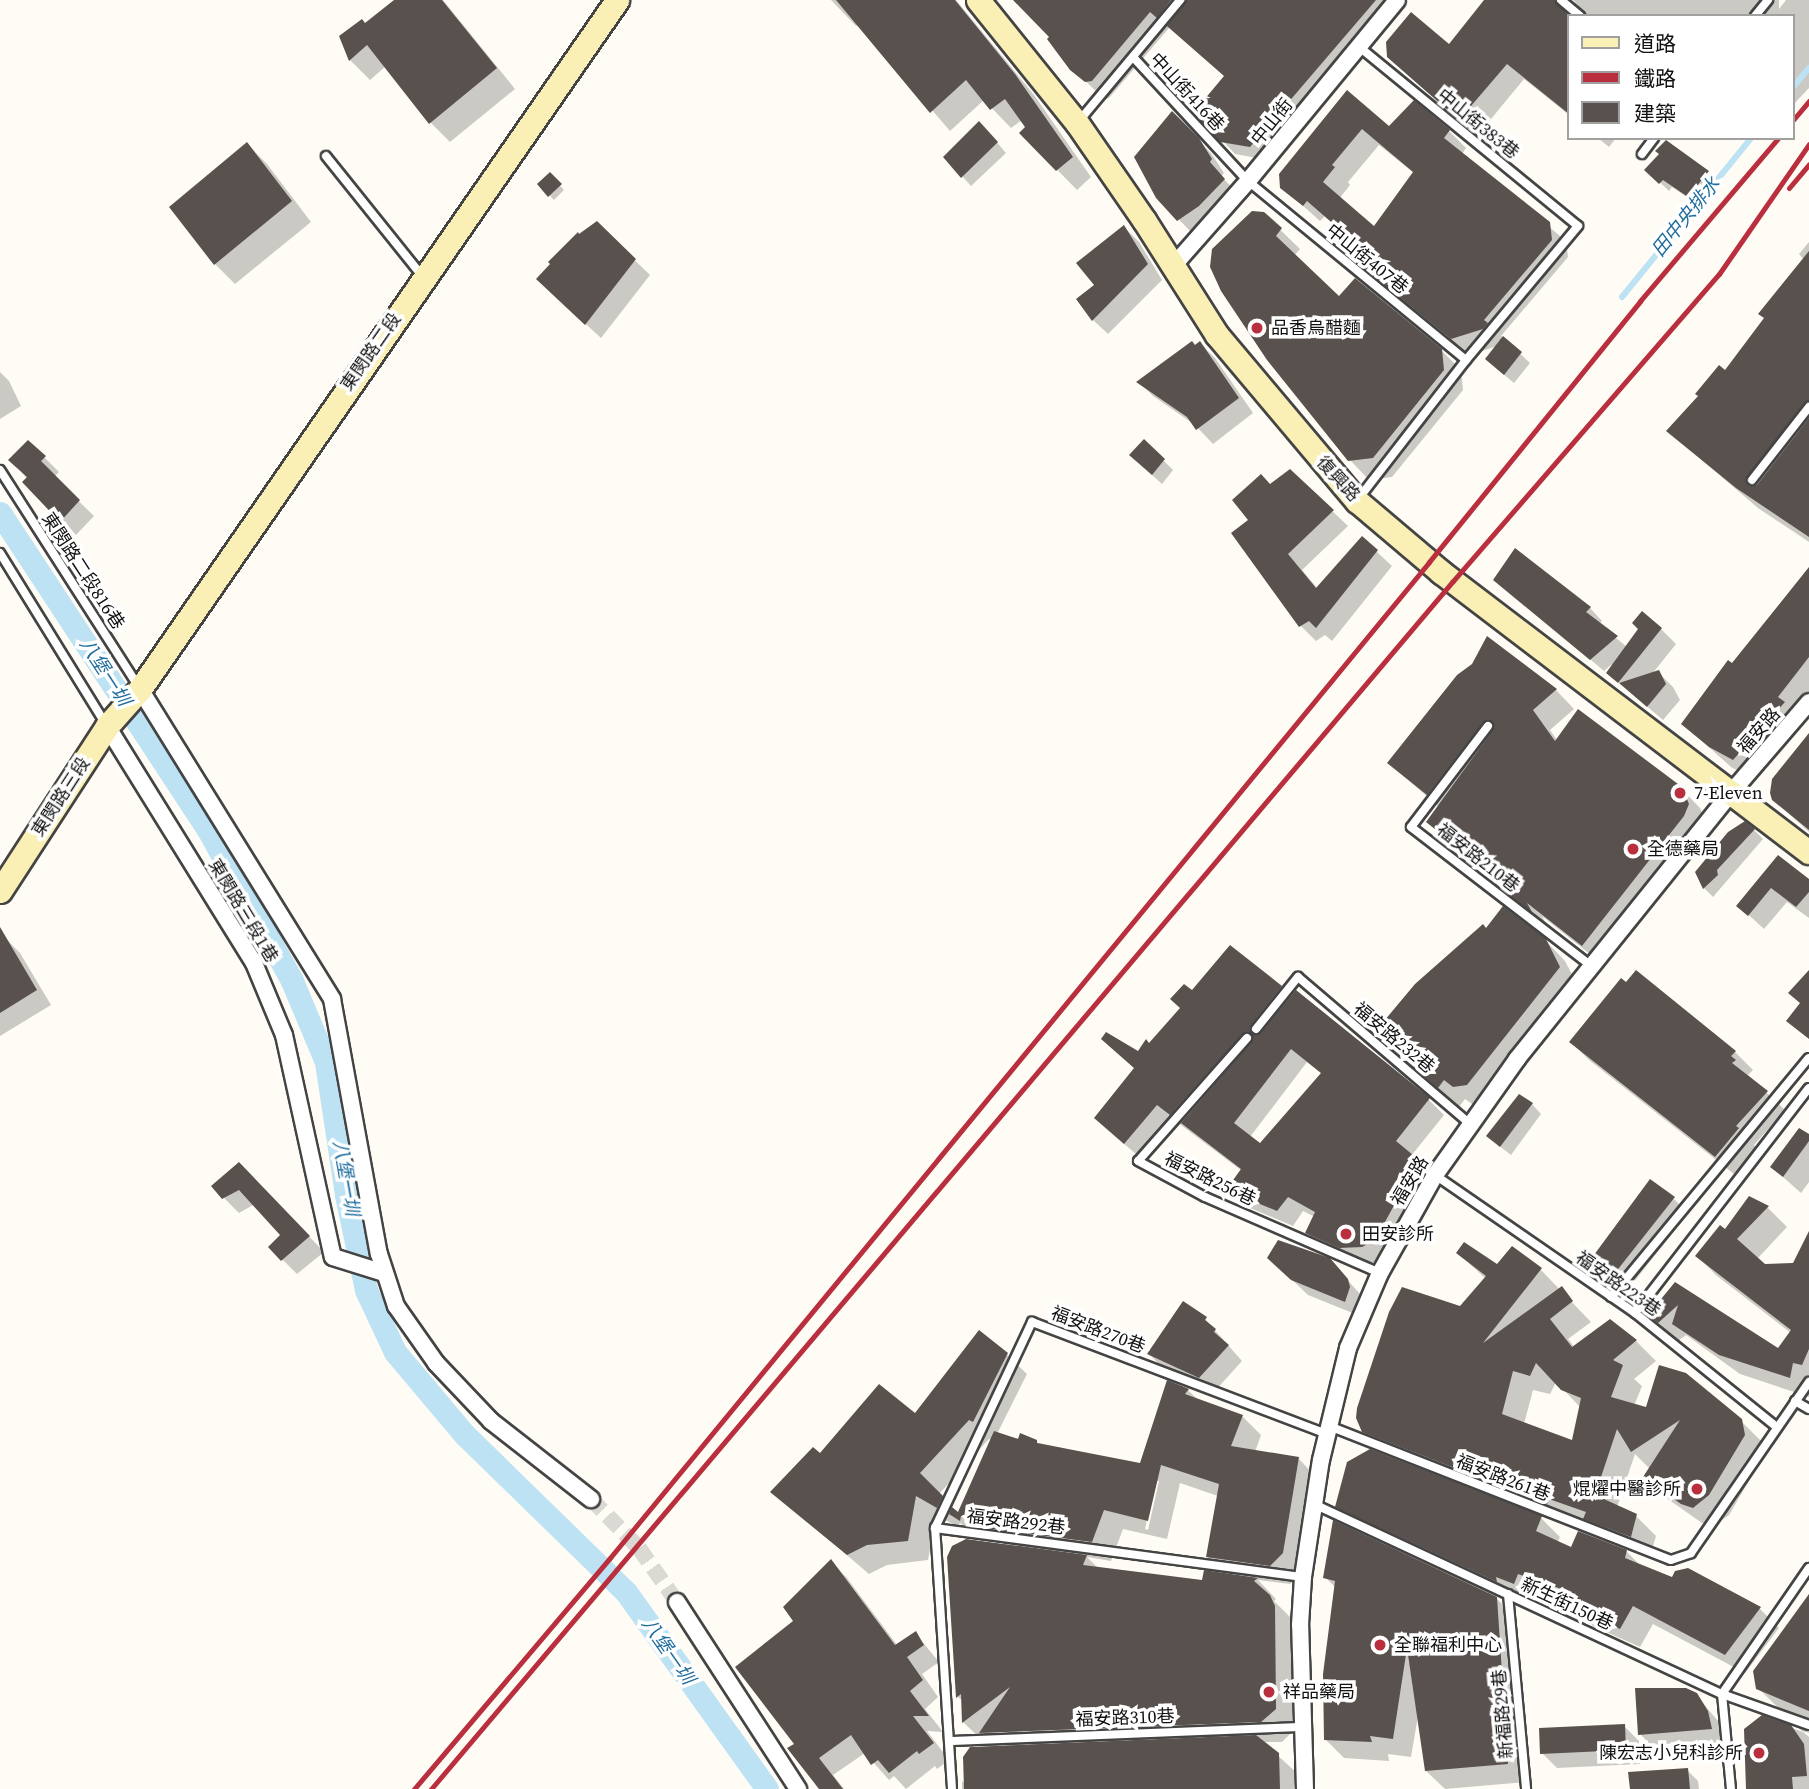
<!DOCTYPE html>
<html>
<head>
<meta charset="utf-8">
<style>
  body { margin:0 }
  #map { position:relative; width:1809px; height:1789px; overflow:hidden; background:#fefcf5; font-family:"Source Serif 4","Noto Sans TC",serif }
  div>[style] { position:absolute }
  .shadow>* { inset:0; background:#0003 }
  .stream>* { height:6px; margin:-3px; padding:0 3px; transform-origin:3px; border-radius:3px; background:#bce2f3 }
  .canal>* { height:23px; margin:-11.5px; padding:0 11.5px; transform-origin:11.5px; border-radius:11.5px; background:#bce2f3 }
  .building>* { inset:0; background:#59514e }
  .street-tunnel>* { height:16px; margin-top:-8px; transform-origin:0; background:repeating-linear-gradient(90deg,#dad9d3 0 16px,transparent 0 24px) }
  .roads { filter:drop-shadow(2px 0 #444) drop-shadow(-2px 0 #444) drop-shadow(0 2px #444) drop-shadow(0 -2px #444) }
  .lane>* { height:8px; margin:-4px; padding:0 4px; transform-origin:4px; border-radius:4px; background:#fff }
  .street>* { height:16px; margin:-8px; padding:0 8px; transform-origin:8px; border-radius:8px; background:#fff }
  .secondary>* { height:23px; margin:-11.5px; padding:0 11.5px; transform-origin:11.5px; border-radius:11.5px; background:#faefb4 }
  .rail>* { height:5px; margin:-2.5px; padding:0 2.5px; transform-origin:2.5px; border-radius:2.5px; background:#ba2f3d }
  .dots>* { width:19px; height:19px; translate:-50% -50%; box-sizing:border-box; border:4px solid #fff; border-radius:50% }
  span { translate:-50% -50%; white-space:nowrap; text-align:center; line-height:1.15; -webkit-text-stroke:7px #fff; paint-order:stroke }
  .street-label { font-size:18px; color:#111 }
  .poi-label { font-size:18px; color:#111 }
  .left { translate:0 -50%; text-align:left }
  .right { translate:-100% -50%; text-align:right }
  .water-label { font-size:19px; color:#1f6d9d; font-style:italic }
  .legend { position:absolute; left:1567px; top:14px; width:228px; height:126px; box-sizing:border-box; background:#fff; border:2px solid #a0a0a0; margin:0; padding:9px 12px; list-style:none; font-size:21px; color:#111 }
  .legend li { display:flex; align-items:center; gap:14px; height:35px }
  .legend b { width:35px; border:2px solid #a0a0a0 }
</style>
</head>
<body>
<div id="map">
  <div class="shadow">
    <i style="clip-path:polygon(397px 0,443px 0,515px 89px,450px 142px,430px 122px,386px 66px,370px 80px,350px 60px,341px 37px,365px 25px)"></i>
    <i style="clip-path:polygon(831px 0,956px 0,1034px 95px,1091px 177px,1077px 190px,1021px 133px,1027px 127px,1022px 120px,1011px 128px,984px 100px,950px 131px,859px 25px,856px 26px)"></i>
    <i style="clip-path:polygon(1017px 0,1172px 0,1168px 5px,1178px 15px,1200px 0,1397px 0,1263px 159px,1235px 154px,1222px 140px,1226px 77px,1169px 28px,1109px 98px,1104px 99px,1072px 68px,1051px 36px)"></i>
    <i style="clip-path:polygon(1486px 0,1557px 0,1547px 9px,1563px 12px,1569px 18px,1569px 115px,1524px 79px,1477px 136px,1407px 74px,1449px 46px)"></i>
    <i style="clip-path:polygon(1573px 0,1779px 0,1779px 9px,1786px 0,1809px 0,1809px 88px,1793px 105px,1793px 16px,1587px 16px)"></i>
    <i style="clip-path:polygon(evenodd,1347px 93px,1390px 128px,1449px 131px,1466px 148px,1462px 154px,1566px 241px,1568px 257px,1501px 336px,1530px 363px,1514px 383px,1497px 369px,1497px 346px,1470px 355px,1383px 284px,1366px 268px,1370px 264px,1361px 247px,1325px 216px,1320px 221px,1282px 187px,1347px 93px,1379px 145px,1414px 173px,1374px 228px,1339px 199px,1350px 185px,1348px 182px,1379px 145px)"></i>
    <i style="clip-path:polygon(1172px 114px,1211px 153px,1224px 173px,1221px 176px,1237px 193px,1212px 218px,1191px 232px,1157px 197px)"></i>
    <i style="clip-path:polygon(989px 133px,1006px 153px,971px 186px,962px 176px)"></i>
    <i style="clip-path:polygon(1598px 138px,1616px 138px,1609px 147px)"></i>
    <i style="clip-path:polygon(1666px 142px,1716px 181px,1697px 204px,1672px 187px,1669px 191px,1647px 170px,1661px 155px)"></i>
    <i style="clip-path:polygon(247px 144px,267px 164px,311px 222px,235px 284px,215px 264px,172px 207px)"></i>
    <i style="clip-path:polygon(550px 175px,564px 190px,554px 200px,539px 184px)"></i>
    <i style="clip-path:polygon(1264px 214px,1300px 249px,1294px 256px,1340px 298px,1441px 350px,1461px 370px,1463px 390px,1392px 477px,1369px 480px,1350px 460px)"></i>
    <i style="clip-path:polygon(596px 223px,650px 275px,601px 338px,553px 294px,580px 236px)"></i>
    <i style="clip-path:polygon(1124px 227px,1139px 242px,1162px 280px,1108px 334px,1093px 320px,1097px 286px)"></i>
    <i style="clip-path:polygon(1809px 242px,1809px 542px,1758px 508px,1668px 431px,1725px 372px,1766px 319px,1804px 260px,1799px 254px)"></i>
    <i style="clip-path:polygon(1200px 343px,1215px 358px,1253px 413px,1213px 444px,1195px 425px,1153px 396px,1139px 382px)"></i>
    <i style="clip-path:polygon(0 372px,9px 381px,21px 406px,0 419px)"></i>
    <i style="clip-path:polygon(1144px 441px,1173px 470px,1162px 484px,1141px 465px)"></i>
    <i style="clip-path:polygon(44px 457px,59px 472px,54px 477px,94px 516px,76px 535px,11px 460px)"></i>
    <i style="clip-path:polygon(1290px 471px,1348px 526px,1302px 570px,1318px 589px,1362px 538px,1392px 566px,1332px 641px,1325px 635px,1316px 641px,1301px 626px,1250px 520px,1270px 486px)"></i>
    <i style="clip-path:polygon(1809px 571px,1809px 703px,1798px 717px,1803px 723px,1753px 779px,1731px 767px,1683px 724px)"></i>
    <i style="clip-path:polygon(1496px 580px,1590px 608px,1602px 621px,1599px 624px,1627px 647px,1661px 629px,1676px 644px,1652px 674px,1658px 672px,1673px 687px,1680px 700px,1663px 720px,1608px 673px,1612px 664px,1604px 671px)"></i>
    <i style="clip-path:polygon(1488px 639px,1556px 690px,1574px 709px,1550px 730px,1557px 740px,1681px 788px,1700px 808px,1707px 824px,1601px 963px,1542px 916px,1547px 926px,1532px 915px,1515px 894px,1447px 841px,1428px 822px,1439px 807px,1389px 763px,1473px 665px)"></i>
    <i style="clip-path:polygon(1809px 736px,1809px 832px,1773px 799px)"></i>
    <i style="clip-path:polygon(1754px 830px,1763px 839px,1713px 897px,1704px 888px,1697px 872px)"></i>
    <i style="clip-path:polygon(1778px 858px,1809px 881px,1809px 918px,1787px 902px,1764px 929px,1739px 906px)"></i>
    <i style="clip-path:polygon(1487px 930px,1545px 940px,1565px 961px,1579px 988px,1475px 1106px,1465px 1099px,1459px 1107px,1376px 1033px)"></i>
    <i style="clip-path:polygon(5px 938px,20px 953px,51px 1005px,0 1036px,0 946px)"></i>
    <i style="clip-path:polygon(evenodd,1230px 947px,1292px 998px,1429px 1100px,1444px 1115px,1411px 1156px,1433px 1177px,1378px 1262px,1355px 1263px,1323px 1248px,1308px 1233px,1315px 1217px,1303px 1211px,1293px 1226px,1243px 1205px,1228px 1190px,1242px 1171px,1177px 1122px,1144px 1161px,1115px 1136px,1135px 1069px,1103px 1039px,1138px 1053px,1150px 1045px,1230px 947px,1307px 1062px,1322px 1074px,1260px 1145px,1250px 1137px,1307px 1062px)"></i>
    <i style="clip-path:polygon(1571px 1042px,1735px 1052px,1753px 1070px,1748px 1075px,1785px 1110px,1754px 1145px,1756px 1147px,1734px 1174px,1589px 1060px)"></i>
    <i style="clip-path:polygon(1532px 1104px,1541px 1114px,1511px 1155px,1498px 1145px)"></i>
    <i style="clip-path:polygon(1809px 1137px,1809px 1182px,1801px 1193px,1772px 1167px)"></i>
    <i style="clip-path:polygon(254px 1179px,324px 1252px,297px 1274px,282px 1259px,283px 1235px,255px 1204px,239px 1213px,224px 1198px)"></i>
    <i style="clip-path:polygon(1749px 1198px,1768px 1208px,1787px 1227px,1757px 1259px,1765px 1265px,1794px 1265px,1809px 1236px,1809px 1397px,1740px 1374px,1686px 1335px,1678px 1341px,1650px 1315px,1676px 1284px,1778px 1351px,1791px 1333px,1717px 1276px,1697px 1256px,1726px 1232px)"></i>
    <i style="clip-path:polygon(1674px 1199px,1688px 1213px,1626px 1292px,1593px 1265px)"></i>
    <i style="clip-path:polygon(1301px 1248px,1329px 1260px,1362px 1296px,1360px 1316px,1308px 1295px,1269px 1258px,1299px 1252px)"></i>
    <i style="clip-path:polygon(evenodd,1458px 1253px,1497px 1267px,1540px 1269px,1591px 1322px,1568px 1339px,1575px 1348px,1610px 1321px,1636px 1341px,1656px 1361px,1634px 1379px,1642px 1386px,1634px 1406px,1741px 1421px,1761px 1441px,1764px 1455px,1729px 1515px,1714px 1526px,1702px 1523px,1665px 1497px,1645px 1477px,1650px 1469px,1635px 1454px,1617px 1507px,1636px 1516px,1656px 1536px,1650px 1556px,1384px 1451px,1364px 1431px,1486px 1279px,1458px 1253px,1556px 1382px,1581px 1408px,1573px 1442px,1524px 1424px,1533px 1390px,1550px 1394px,1556px 1382px)"></i>
    <i style="clip-path:polygon(1205px 1319px,1242px 1361px,1214px 1392px,1164px 1369px,1149px 1354px)"></i>
    <i style="clip-path:polygon(evenodd,1006px 1354px,1027px 1374px,997px 1434px,1141px 1465px,1168px 1382px,1188px 1390px,1198px 1400px,1242px 1416px,1261px 1435px,1255px 1452px,1298px 1458px,1317px 1478px,1302px 1573px,1290px 1584px,1258px 1580px,1276px 1599px,1274px 1601px,1290px 1617px,1294px 1628px,1295px 1729px,1282px 1742px,1263px 1742px,1298px 1774px,1298px 1789px,962px 1789px,962px 1781px,966px 1785px,996px 1747px,987px 1739px,983px 1741px,963px 1722px,963px 1701px,958px 1697px,949px 1557px,1005px 1546px,996px 1536px,980px 1534px,979px 1538px,960px 1523px,958px 1527px,936px 1515px,928px 1560px,887px 1565px,869px 1574px,773px 1492px,820px 1455px,916px 1415px,1006px 1354px,989px 1439px,992px 1440px,959px 1515px,939px 1494px,989px 1439px,1006px 1354px,1155px 1481px,1159px 1481px,1148px 1530px,1145px 1529px,1155px 1481px,1006px 1354px,1180px 1483px,1218px 1496px,1208px 1557px,1226px 1575px,1203px 1582px,1098px 1568px,1087px 1557px,1111px 1561px,1123px 1529px,1167px 1539px,1180px 1483px)"></i>
    <i style="clip-path:polygon(1337px 1506px,1541px 1518px,1560px 1537px,1557px 1543px,1572px 1549px,1626px 1551px,1641px 1566px,1673px 1579px,1687px 1570px,1760px 1609px,1779px 1628px,1745px 1673px,1653px 1624px,1640px 1647px,1593px 1626px,1575px 1605px,1537px 1592px,1533px 1602px,1356px 1525px)"></i>
    <i style="clip-path:polygon(831px 1562px,847px 1578px,897px 1645px,915px 1633px,939px 1662px,922px 1674px,938px 1697px,925px 1709px,943px 1732px,927px 1731px,949px 1760px,937px 1769px,935px 1766px,906px 1789px,894px 1776px,889px 1780px,865px 1753px,833px 1775px,844px 1789px,821px 1789px,796px 1745px,796px 1621px)"></i>
    <i style="clip-path:polygon(1325px 1577px,1496px 1598px,1515px 1617px,1526px 1782px,1445px 1789px,1426px 1771px,1418px 1716px,1411px 1757px,1388px 1754px,1389px 1761px,1344px 1758px,1325px 1739px,1336px 1588px)"></i>
    <i style="clip-path:polygon(1809px 1594px,1809px 1733px,1802px 1731px,1809px 1737px,1809px 1789px,1748px 1789px,1762px 1717px,1803px 1732px,1759px 1689px)"></i>
    <i style="clip-path:polygon(1696px 1695px,1723px 1727px,1726px 1744px,1655px 1749px,1640px 1734px)"></i>
    <i style="clip-path:polygon(1624px 1726px,1639px 1741px,1640px 1764px,1557px 1768px,1542px 1753px)"></i>
    <i style="clip-path:polygon(1687px 1770px,1698px 1781px,1699px 1789px,1631px 1789px)"></i>
  </div>
  <div class="stream">
    <i style="left:1793px;top:87px;width:25px;rotate:-50deg"></i>
    <i style="left:1622px;top:297px;width:205px;rotate:-50.9deg"></i>
  </div>
  <div class="canal">
    <i style="left:0;top:513px;width:377px;rotate:56.7deg"></i>
    <i style="left:207px;top:828px;width:175px;rotate:60.9deg"></i>
    <i style="left:292px;top:981px;width:88px;rotate:67.2deg"></i>
    <i style="left:326px;top:1062px;width:134px;rotate:81.4deg"></i>
    <i style="left:346px;top:1195px;width:97px;rotate:78.1deg"></i>
    <i style="left:366px;top:1290px;width:68px;rotate:64.9deg"></i>
    <i style="left:395px;top:1352px;width:109px;rotate:49.9deg"></i>
    <i style="left:465px;top:1435px;width:225px;rotate:44.3deg"></i>
    <i style="left:626px;top:1592px;width:242px;rotate:54.4deg"></i>
  </div>
  <div class="building">
    <i style="clip-path:polygon(394px 0,442px 0,497px 68px,429px 124px,367px 45px,349px 61px,339px 36px,362px 19px,365px 23px)"></i>
    <i style="clip-path:polygon(836px 0,955px 0,1015px 74px,1073px 157px,1056px 171px,1019px 133px,1025px 127px,1005px 99px,990px 110px,966px 80px,930px 113px)"></i>
    <i style="clip-path:polygon(1013px 0,1171px 0,1157px 18px,1150px 12px,1092px 81px,1085px 82px,1070px 70px,1047px 39px,1049px 37px)"></i>
    <i style="clip-path:polygon(1186px 0,1376px 0,1250px 147px,1220px 142px,1193px 113px,1224px 76px,1167px 26px)"></i>
    <i style="clip-path:polygon(1484px 0,1555px 0,1569px 16px,1569px 114px,1507px 64px,1459px 120px,1387px 57px,1386px 42px,1411px 12px,1449px 44px)"></i>
    <i style="clip-path:polygon(evenodd,1347px 90px,1389px 126px,1414px 100px,1450px 130px,1444px 138px,1550px 222px,1552px 240px,1484px 320px,1488px 323px,1483px 329px,1451px 339px,1364px 268px,1368px 263px,1355px 252px,1359px 246px,1346px 235px,1307px 201px,1303px 206px,1280px 188px,1279px 174px,1347px 90px,1362px 129px,1413px 172px,1374px 226px,1323px 182px,1335px 167px,1332px 165px,1362px 129px)"></i>
    <i style="clip-path:polygon(1172px 111px,1199px 138px,1212px 159px,1210px 162px,1225px 179px,1199px 206px,1177px 221px,1156px 198px,1134px 157px)"></i>
    <i style="clip-path:polygon(979px 121px,998px 142px,961px 178px,943px 157px)"></i>
    <i style="clip-path:polygon(1666px 140px,1709px 171px,1688px 197px,1663px 180px,1659px 184px,1644px 170px,1659px 154px,1655px 151px)"></i>
    <i style="clip-path:polygon(247px 142px,292px 201px,214px 265px,169px 207px)"></i>
    <i style="clip-path:polygon(550px 172px,562px 184px,548px 197px,537px 184px)"></i>
    <i style="clip-path:polygon(1252px 211px,1264px 212px,1282px 228px,1276px 236px,1339px 296px,1355px 278px,1442px 349px,1444px 370px,1373px 458px,1348px 461px,1267px 360px,1221px 291px,1210px 267px,1212px 249px)"></i>
    <i style="clip-path:polygon(597px 221px,636px 259px,585px 325px,536px 279px,550px 264px,548px 262px,578px 232px,579px 234px)"></i>
    <i style="clip-path:polygon(1124px 225px,1148px 264px,1092px 321px,1076px 299px,1094px 285px,1076px 263px)"></i>
    <i style="clip-path:polygon(1809px 251px,1809px 401px,1804px 403px,1746px 480px,1749px 486px,1757px 485px,1809px 418px,1809px 537px,1736px 488px,1666px 431px,1698px 396px,1695px 394px,1719px 365px,1725px 370px,1764px 318px,1758px 314px)"></i>
    <i style="clip-path:polygon(1503px 336px,1522px 352px,1504px 375px,1485px 359px)"></i>
    <i style="clip-path:polygon(1192px 341px,1195px 345px,1200px 341px,1239px 398px,1196px 430px,1187px 417px,1136px 382px)"></i>
    <i style="clip-path:polygon(1144px 439px,1165px 459px,1152px 475px,1129px 455px)"></i>
    <i style="clip-path:polygon(28px 440px,46px 456px,41px 461px,80px 500px,60px 522px,22px 482px,27px 477px,8px 460px)"></i>
    <i style="clip-path:polygon(1290px 469px,1334px 510px,1288px 554px,1316px 588px,1362px 536px,1378px 550px,1316px 628px,1309px 621px,1299px 627px,1231px 533px,1248px 520px,1232px 500px,1261px 474px,1270px 484px)"></i>
    <i style="clip-path:polygon(1515px 548px,1591px 607px,1586px 612px,1618px 636px,1590px 660px,1493px 580px)"></i>
    <i style="clip-path:polygon(1809px 567px,1809px 657px,1778px 697px,1785px 702px,1733px 760px,1709px 747px,1681px 724px,1728px 660px,1732px 663px)"></i>
    <i style="clip-path:polygon(1642px 611px,1662px 628px,1618px 683px,1606px 673px,1638px 629px,1632px 623px)"></i>
    <i style="clip-path:polygon(1487px 636px,1557px 689px,1533px 710px,1555px 741px,1578px 709px,1682px 787px,1689px 804px,1684px 816px,1582px 946px,1527px 903px,1532px 912px,1511px 896px,1514px 892px,1426px 822px,1493px 730px,1492px 721px,1483px 722px,1427px 795px,1387px 763px,1457px 675px,1472px 664px)"></i>
    <i style="clip-path:polygon(1659px 670px,1666px 684px,1647px 707px,1619px 683px)"></i>
    <i style="clip-path:polygon(1809px 733px,1809px 830px,1772px 800px,1770px 793px,1772px 779px)"></i>
    <i style="clip-path:polygon(1745px 821px,1755px 829px,1717px 870px,1718px 875px,1703px 889px,1695px 872px,1728px 832px)"></i>
    <i style="clip-path:polygon(1778px 855px,1809px 879px,1809px 892px,1796px 907px,1771px 888px,1748px 916px,1736px 906px)"></i>
    <i style="clip-path:polygon(1503px 906px,1546px 939px,1560px 967px,1467px 1085px,1453px 1087px,1444px 1080px,1438px 1088px,1374px 1033px,1415px 984px,1483px 924px,1486px 928px)"></i>
    <i style="clip-path:polygon(0 927px,37px 990px,0 1013px)"></i>
    <i style="clip-path:polygon(1230px 945px,1282px 986px,1251px 1025px,1251px 1033px,1242px 1034px,1170px 1115px,1157px 1105px,1124px 1144px,1094px 1118px,1134px 1068px,1101px 1039px,1106px 1032px,1138px 1051px,1146px 1039px,1149px 1043px,1180px 1008px,1170px 999px,1184px 984px,1192px 990px)"></i>
    <i style="clip-path:polygon(1636px 970px,1736px 1051px,1731px 1056px,1736px 1060px,1732px 1063px,1768px 1091px,1736px 1126px,1739px 1128px,1715px 1157px,1569px 1042px,1621px 978px,1626px 982px)"></i>
    <i style="clip-path:polygon(1809px 970px,1809px 1039px,1786px 1021px,1800px 1003px,1788px 993px)"></i>
    <i style="clip-path:polygon(evenodd,1296px 990px,1430px 1098px,1396px 1141px,1419px 1160px,1375px 1240px,1362px 1247px,1339px 1248px,1305px 1233px,1315px 1212px,1288px 1197px,1277px 1211px,1226px 1190px,1241px 1169px,1181px 1123px,1252px 1042px,1252px 1034px,1261px 1033px,1296px 990px,1291px 1049px,1321px 1073px,1260px 1143px,1234px 1123px,1291px 1049px)"></i>
    <i style="clip-path:polygon(1519px 1094px,1533px 1103px,1500px 1147px,1486px 1136px)"></i>
    <i style="clip-path:polygon(1799px 1128px,1809px 1134px,1809px 1141px,1783px 1177px,1770px 1167px)"></i>
    <i style="clip-path:polygon(239px 1162px,310px 1236px,281px 1261px,268px 1247px,280px 1235px,239px 1190px,222px 1199px,211px 1186px)"></i>
    <i style="clip-path:polygon(1650px 1179px,1675px 1197px,1611px 1278px,1591px 1265px,1591px 1259px)"></i>
    <i style="clip-path:polygon(1749px 1196px,1769px 1206px,1737px 1239px,1765px 1264px,1793px 1263px,1809px 1231px,1809px 1349px,1802px 1365px,1793px 1363px,1790px 1378px,1719px 1355px,1672px 1324px,1678px 1305px,1658px 1323px,1648px 1315px,1675px 1282px,1778px 1348px,1791px 1330px,1695px 1256px,1720px 1225px,1725px 1229px)"></i>
    <i style="clip-path:polygon(1278px 1240px,1330px 1258px,1348px 1279px,1350px 1287px,1345px 1302px,1291px 1280px,1267px 1258px)"></i>
    <i style="clip-path:polygon(evenodd,1464px 1242px,1497px 1264px,1512px 1246px,1542px 1268px,1483px 1343px,1562px 1286px,1573px 1301px,1550px 1319px,1572px 1347px,1610px 1319px,1637px 1340px,1613px 1360px,1623px 1365px,1611px 1397px,1646px 1407px,1659px 1365px,1686px 1373px,1742px 1419px,1745px 1435px,1709px 1495px,1693px 1508px,1681px 1504px,1643px 1477px,1680px 1420px,1631px 1452px,1617px 1429px,1595px 1495px,1637px 1514px,1631px 1537px,1583px 1519px,1586px 1512px,1549px 1499px,1547px 1504px,1362px 1432px,1356px 1418px,1357px 1408px,1389px 1312px,1402px 1287px,1460px 1306px,1486px 1276px,1456px 1253px,1464px 1242px,1536px 1363px,1561px 1390px,1581px 1398px,1572px 1440px,1502px 1414px,1513px 1371px,1530px 1376px,1536px 1363px)"></i>
    <i style="clip-path:polygon(1183px 1301px,1207px 1317px,1205px 1320px,1216px 1329px,1214px 1332px,1229px 1345px,1199px 1378px,1147px 1354px)"></i>
    <i style="clip-path:polygon(979px 1330px,1008px 1353px,973px 1422px,969px 1420px,920px 1473px,943px 1496px,937px 1508px,916px 1496px,908px 1541px,867px 1545px,847px 1555px,770px 1492px,813px 1447px,820px 1453px,879px 1384px,915px 1413px)"></i>
    <i style="clip-path:polygon(1167px 1380px,1189px 1389px,1185px 1394px,1243px 1415px,1231px 1446px,1299px 1457px,1283px 1553px,1270px 1566px,1206px 1557px,1219px 1484px,1161px 1465px,1148px 1521px,1104px 1510px,1092px 1542px,985px 1528px,999px 1520px,961px 1516px,960px 1521px,949px 1514px,952px 1507px,958px 1512px,994px 1431px,1018px 1439px,1020px 1433px,1037px 1440px,1037px 1443px,1140px 1463px)"></i>
    <i style="clip-path:polygon(1370px 1449px,1542px 1516px,1536px 1531px,1571px 1547px,1578px 1531px,1627px 1550px,1625px 1558px,1672px 1577px,1675px 1571px,1688px 1568px,1761px 1607px,1725px 1655px,1633px 1606px,1620px 1629px,1572px 1607px,1576px 1594px,1518px 1574px,1514px 1584px,1496px 1577px,1497px 1582px,1335px 1507px,1347px 1462px)"></i>
    <i style="clip-path:polygon(1333px 1520px,1497px 1597px,1508px 1764px,1425px 1771px,1407px 1648px,1393px 1739px,1370px 1736px,1372px 1742px,1324px 1740px,1323px 1674px,1335px 1581px,1323px 1578px)"></i>
    <i style="clip-path:polygon(966px 1539px,1087px 1555px,1083px 1565px,1202px 1580px,1204px 1570px,1258px 1578px,1254px 1581px,1270px 1595px,1275px 1606px,1276px 1709px,1261px 1722px,979px 1733px,1010px 1687px,962px 1723px,961px 1694px,956px 1698px,947px 1557px,952px 1546px)"></i>
    <i style="clip-path:polygon(831px 1559px,895px 1645px,916px 1631px,924px 1645px,907px 1657px,923px 1680px,910px 1691px,929px 1716px,913px 1716px,934px 1743px,919px 1754px,917px 1751px,889px 1773px,878px 1760px,871px 1765px,851px 1735px,819px 1758px,843px 1789px,819px 1789px,787px 1748px,794px 1744px,735px 1667px,793px 1621px,783px 1607px)"></i>
    <i style="clip-path:polygon(1809px 1594px,1809px 1711px,1756px 1689px,1753px 1671px)"></i>
    <i style="clip-path:polygon(1635px 1688px,1686px 1688px,1697px 1693px,1708px 1711px,1712px 1729px,1638px 1735px)"></i>
    <i style="clip-path:polygon(1762px 1715px,1791px 1725px,1804px 1744px,1807px 1776px,1792px 1777px,1793px 1789px,1746px 1789px,1744px 1729px)"></i>
    <i style="clip-path:polygon(1625px 1724px,1626px 1750px,1540px 1754px,1539px 1728px)"></i>
    <i style="clip-path:polygon(1256px 1735px,1279px 1753px,1280px 1789px,964px 1789px,963px 1757px,970px 1747px)"></i>
    <i style="clip-path:polygon(1688px 1768px,1690px 1789px,1630px 1789px,1628px 1772px)"></i>
  </div>
  <div class="street-tunnel">
    <i style="left:591px;top:1499px;width:69px;rotate:45.6deg"></i>
    <i style="left:639px;top:1548px;width:66px;rotate:54.9deg"></i>
  </div>
  <div class="roads">
    <div class="lane">
      <i style="left:1561px;top:0;width:25px;rotate:40deg"></i>
      <i style="left:1755px;top:16px;width:21px;rotate:-51deg"></i>
      <i style="left:1358px;top:46px;width:284px;rotate:39.3deg"></i>
      <i style="left:1578px;top:226px;width:175px;rotate:129.9deg"></i>
      <i style="left:1466px;top:360px;width:175px;rotate:127.8deg"></i>
      <i style="left:1133px;top:57px;width:169px;rotate:47.2deg"></i>
      <i style="left:1248px;top:181px;width:282px;rotate:39.4deg"></i>
      <i style="left:1079px;top:121px;width:158px;rotate:-50.1deg"></i>
      <i style="left:1642px;top:154px;width:20px;rotate:-53deg"></i>
      <i style="left:326px;top:156px;width:155px;rotate:51.3deg"></i>
      <i style="left:0;top:470px;width:256px;rotate:57.4deg"></i>
      <i style="left:1752px;top:480px;width:93px;rotate:-52deg"></i>
      <i style="left:0;top:553px;width:200px;rotate:58.3deg"></i>
      <i style="left:1488px;top:726px;width:127px;rotate:127.3deg"></i>
      <i style="left:1411px;top:827px;width:230px;rotate:37.6deg"></i>
      <i style="left:1256px;top:1029px;width:67px;rotate:-51.1deg"></i>
      <i style="left:1298px;top:977px;width:226px;rotate:40.5deg"></i>
      <i style="left:1247px;top:1038px;width:164px;rotate:131.5deg"></i>
      <i style="left:1138px;top:1161px;width:76px;rotate:28.2deg"></i>
      <i style="left:1205px;top:1197px;width:191px;rotate:23.5deg"></i>
      <i style="left:1435px;top:1175px;width:243px;rotate:34.6deg"></i>
      <i style="left:1635px;top:1313px;width:182px;rotate:38.8deg"></i>
      <i style="left:1611px;top:1297px;width:310px;rotate:-50.4deg"></i>
      <i style="left:1635px;top:1313px;width:284px;rotate:-52.3deg"></i>
      <i style="left:1795px;top:1401px;width:16px;rotate:30deg"></i>
      <i style="left:1329px;top:1426px;width:367px;rotate:21.4deg"></i>
      <i style="left:1671px;top:1560px;width:21px;rotate:-19deg"></i>
      <i style="left:1691px;top:1553px;width:208px;rotate:-55.4deg"></i>
      <i style="left:1314px;top:1504px;width:450px;rotate:25deg"></i>
      <i style="left:1722px;top:1694px;width:92px;rotate:19.6deg"></i>
      <i style="left:935px;top:1528px;width:228px;rotate:-64.8deg"></i>
      <i style="left:1032px;top:1322px;width:316px;rotate:20.8deg"></i>
      <i style="left:1508px;top:1594px;width:196px;rotate:84.7deg"></i>
      <i style="left:1722px;top:1694px;width:153px;rotate:-55.4deg"></i>
      <i style="left:1722px;top:1694px;width:95px;rotate:84.6deg"></i>
      <i style="left:950px;top:1741px;width:352px;rotate:-2.3deg"></i>
      <i style="left:952px;top:1789px;width:262px;rotate:-93.7deg"></i>
      <i style="left:935px;top:1528px;width:371px;rotate:7.6deg"></i>
    </div>
    <div class="street">
      <i style="left:1174px;top:265px;width:112px;rotate:-48.6deg"></i>
      <i style="left:1248px;top:181px;width:234px;rotate:-50.5deg"></i>
      <i style="left:140px;top:689px;width:365px;rotate:58.2deg"></i>
      <i style="left:332px;top:999px;width:259px;rotate:79.6deg"></i>
      <i style="left:379px;top:1254px;width:55px;rotate:71.9deg"></i>
      <i style="left:396px;top:1306px;width:70px;rotate:54.9deg"></i>
      <i style="left:436px;top:1363px;width:80px;rotate:46.5deg"></i>
      <i style="left:491px;top:1421px;width:127px;rotate:38deg"></i>
      <i style="left:107px;top:726px;width:279px;rotate:58.2deg"></i>
      <i style="left:254px;top:963px;width:78px;rotate:67.4deg"></i>
      <i style="left:284px;top:1035px;width:227px;rotate:77.6deg"></i>
      <i style="left:333px;top:1257px;width:53px;rotate:17.4deg"></i>
      <i style="left:677px;top:1602px;width:223px;rotate:57.1deg"></i>
      <i style="left:1305px;top:1789px;width:164px;rotate:-91.7deg"></i>
      <i style="left:1300px;top:1625px;width:48px;rotate:-86.4deg"></i>
      <i style="left:1303px;top:1577px;width:118px;rotate:-81.3deg"></i>
      <i style="left:1321px;top:1460px;width:115px;rotate:-76.4deg"></i>
      <i style="left:1348px;top:1348px;width:82px;rotate:-66.9deg"></i>
      <i style="left:1380px;top:1273px;width:112px;rotate:-60.7deg"></i>
      <i style="left:1435px;top:1175px;width:142px;rotate:-54.7deg"></i>
      <i style="left:1517px;top:1059px;width:340px;rotate:-51.2deg"></i>
      <i style="left:1730px;top:794px;width:121px;rotate:-49.3deg"></i>
    </div>
    <div class="secondary">
      <i style="left:978px;top:0;width:158px;rotate:51.2deg"></i>
      <i style="left:1077px;top:123px;width:118px;rotate:55.4deg"></i>
      <i style="left:1144px;top:220px;width:136px;rotate:57.6deg"></i>
      <i style="left:1217px;top:335px;width:217px;rotate:49.9deg"></i>
      <i style="left:1357px;top:501px;width:110px;rotate:40.2deg"></i>
      <i style="left:1441px;top:572px;width:462px;rotate:37.3deg"></i>
      <i style="left:0;top:891px;width:197px;rotate:-57deg"></i>
      <i style="left:107px;top:726px;width:50px;rotate:-48.3deg"></i>
      <i style="left:140px;top:689px;width:838px;rotate:-55.3deg"></i>
    </div>
  </div>
  <div class="rail">
    <i style="left:1793px;top:120px;width:25px;rotate:-50deg"></i>
    <i style="left:1789px;top:188px;width:31px;rotate:-50deg"></i>
    <i style="left:414px;top:1789px;width:302px;rotate:-49.7deg"></i>
    <i style="left:609px;top:1559px;width:1291px;rotate:-50.56deg"></i>
    <i style="left:1429px;top:562px;width:336px;rotate:-51deg"></i>
    <i style="left:1640px;top:301px;width:214px;rotate:-49.7deg"></i>
    <i style="left:431px;top:1789px;width:1582px;rotate:-49.77deg"></i>
    <i style="left:1453px;top:581px;width:406px;rotate:-49.1deg"></i>
    <i style="left:1719px;top:274px;width:158px;rotate:-55.3deg"></i>
  </div>
  <div class="dots">
    <i style="left:1257px;top:328px;background:#ba2f3d"></i>
    <i style="left:1680px;top:793px;background:#ba2f3d"></i>
    <i style="left:1633px;top:849px;background:#ba2f3d"></i>
    <i style="left:1346px;top:1234px;background:#ba2f3d"></i>
    <i style="left:1697px;top:1489px;background:#ba2f3d"></i>
    <i style="left:1380px;top:1645px;background:#ba2f3d"></i>
    <i style="left:1269px;top:1692px;background:#ba2f3d"></i>
    <i style="left:1759px;top:1753px;background:#ba2f3d"></i>
  </div>
  <div class="street-label">
    <span style="left:1187px;top:92px;rotate:47deg">中山街416巷</span>
    <span style="left:1272px;top:122px;rotate:-51deg">中山街</span>
    <span style="left:1478px;top:124px;rotate:39deg">中山街383巷</span>
    <span style="left:1367px;top:259px;rotate:39deg">中山街407巷</span>
    <span style="left:371px;top:352px;rotate:-55deg">東閔路二段</span>
    <span style="left:1338px;top:479px;rotate:47deg">復興路</span>
    <span style="left:83px;top:571px;rotate:57deg">東閔路二段816巷</span>
    <span style="left:1759px;top:731px;rotate:-49deg">福安路</span>
    <span style="left:61px;top:797px;rotate:-57deg">東閔路三段</span>
    <span style="left:1478px;top:858px;rotate:38deg">福安路210巷</span>
    <span style="left:243px;top:911px;rotate:59deg">東閔路三段1巷</span>
    <span style="left:1394px;top:1038px;rotate:40deg">福安路232巷</span>
    <span style="left:1210px;top:1179px;rotate:26deg">福安路256巷</span>
    <span style="left:1410px;top:1181px;rotate:-59deg">福安路</span>
    <span style="left:1618px;top:1284px;rotate:35deg">福安路223巷</span>
    <span style="left:1098px;top:1330px;rotate:21deg">福安路270巷</span>
    <span style="left:1503px;top:1478px;rotate:21deg">福安路261巷</span>
    <span style="left:1016px;top:1522px;rotate:7deg">福安路292巷</span>
    <span style="left:1567px;top:1604px;rotate:25deg">新生街150巷</span>
    <span style="left:1503px;top:1714px;rotate:-95deg">新福路29巷</span>
    <span style="left:1125px;top:1718px;rotate:-2deg">福安路310巷</span>
  </div>
  <div class="poi-label">
    <span class="left" style="left:1271px;top:328px">品香烏醋麵</span>
    <span class="left" style="left:1694px;top:793px">7-Eleven</span>
    <span class="left" style="left:1647px;top:849px">全德藥局</span>
    <span class="left" style="left:1362px;top:1234px">田安診所</span>
    <span class="right" style="left:1681px;top:1489px">焜燿中醫診所</span>
    <span class="left" style="left:1394px;top:1645px">全聯福利中心</span>
    <span class="left" style="left:1283px;top:1692px">祥品藥局</span>
    <span class="right" style="left:1743px;top:1753px">陳宏志小兒科診所</span>
  </div>
  <div class="water-label">
    <span style="left:1686px;top:217px;rotate:-51deg">田中央排水</span>
    <span style="left:105px;top:672px;rotate:57deg">八堡一圳</span>
    <span style="left:346px;top:1178px;rotate:80deg">八堡一圳</span>
    <span style="left:668px;top:1651px;rotate:55deg">八堡一圳</span>
  </div>
  <ul class="legend">
  <li><b style="height:9px;background:#faefb4"></b>道路</li>
  <li><b style="height:9px;background:#ba2f3d"></b>鐵路</li>
  <li><b style="height:19px;background:#59514e"></b>建築</li>
  </ul>
</div>
</body>
</html>
